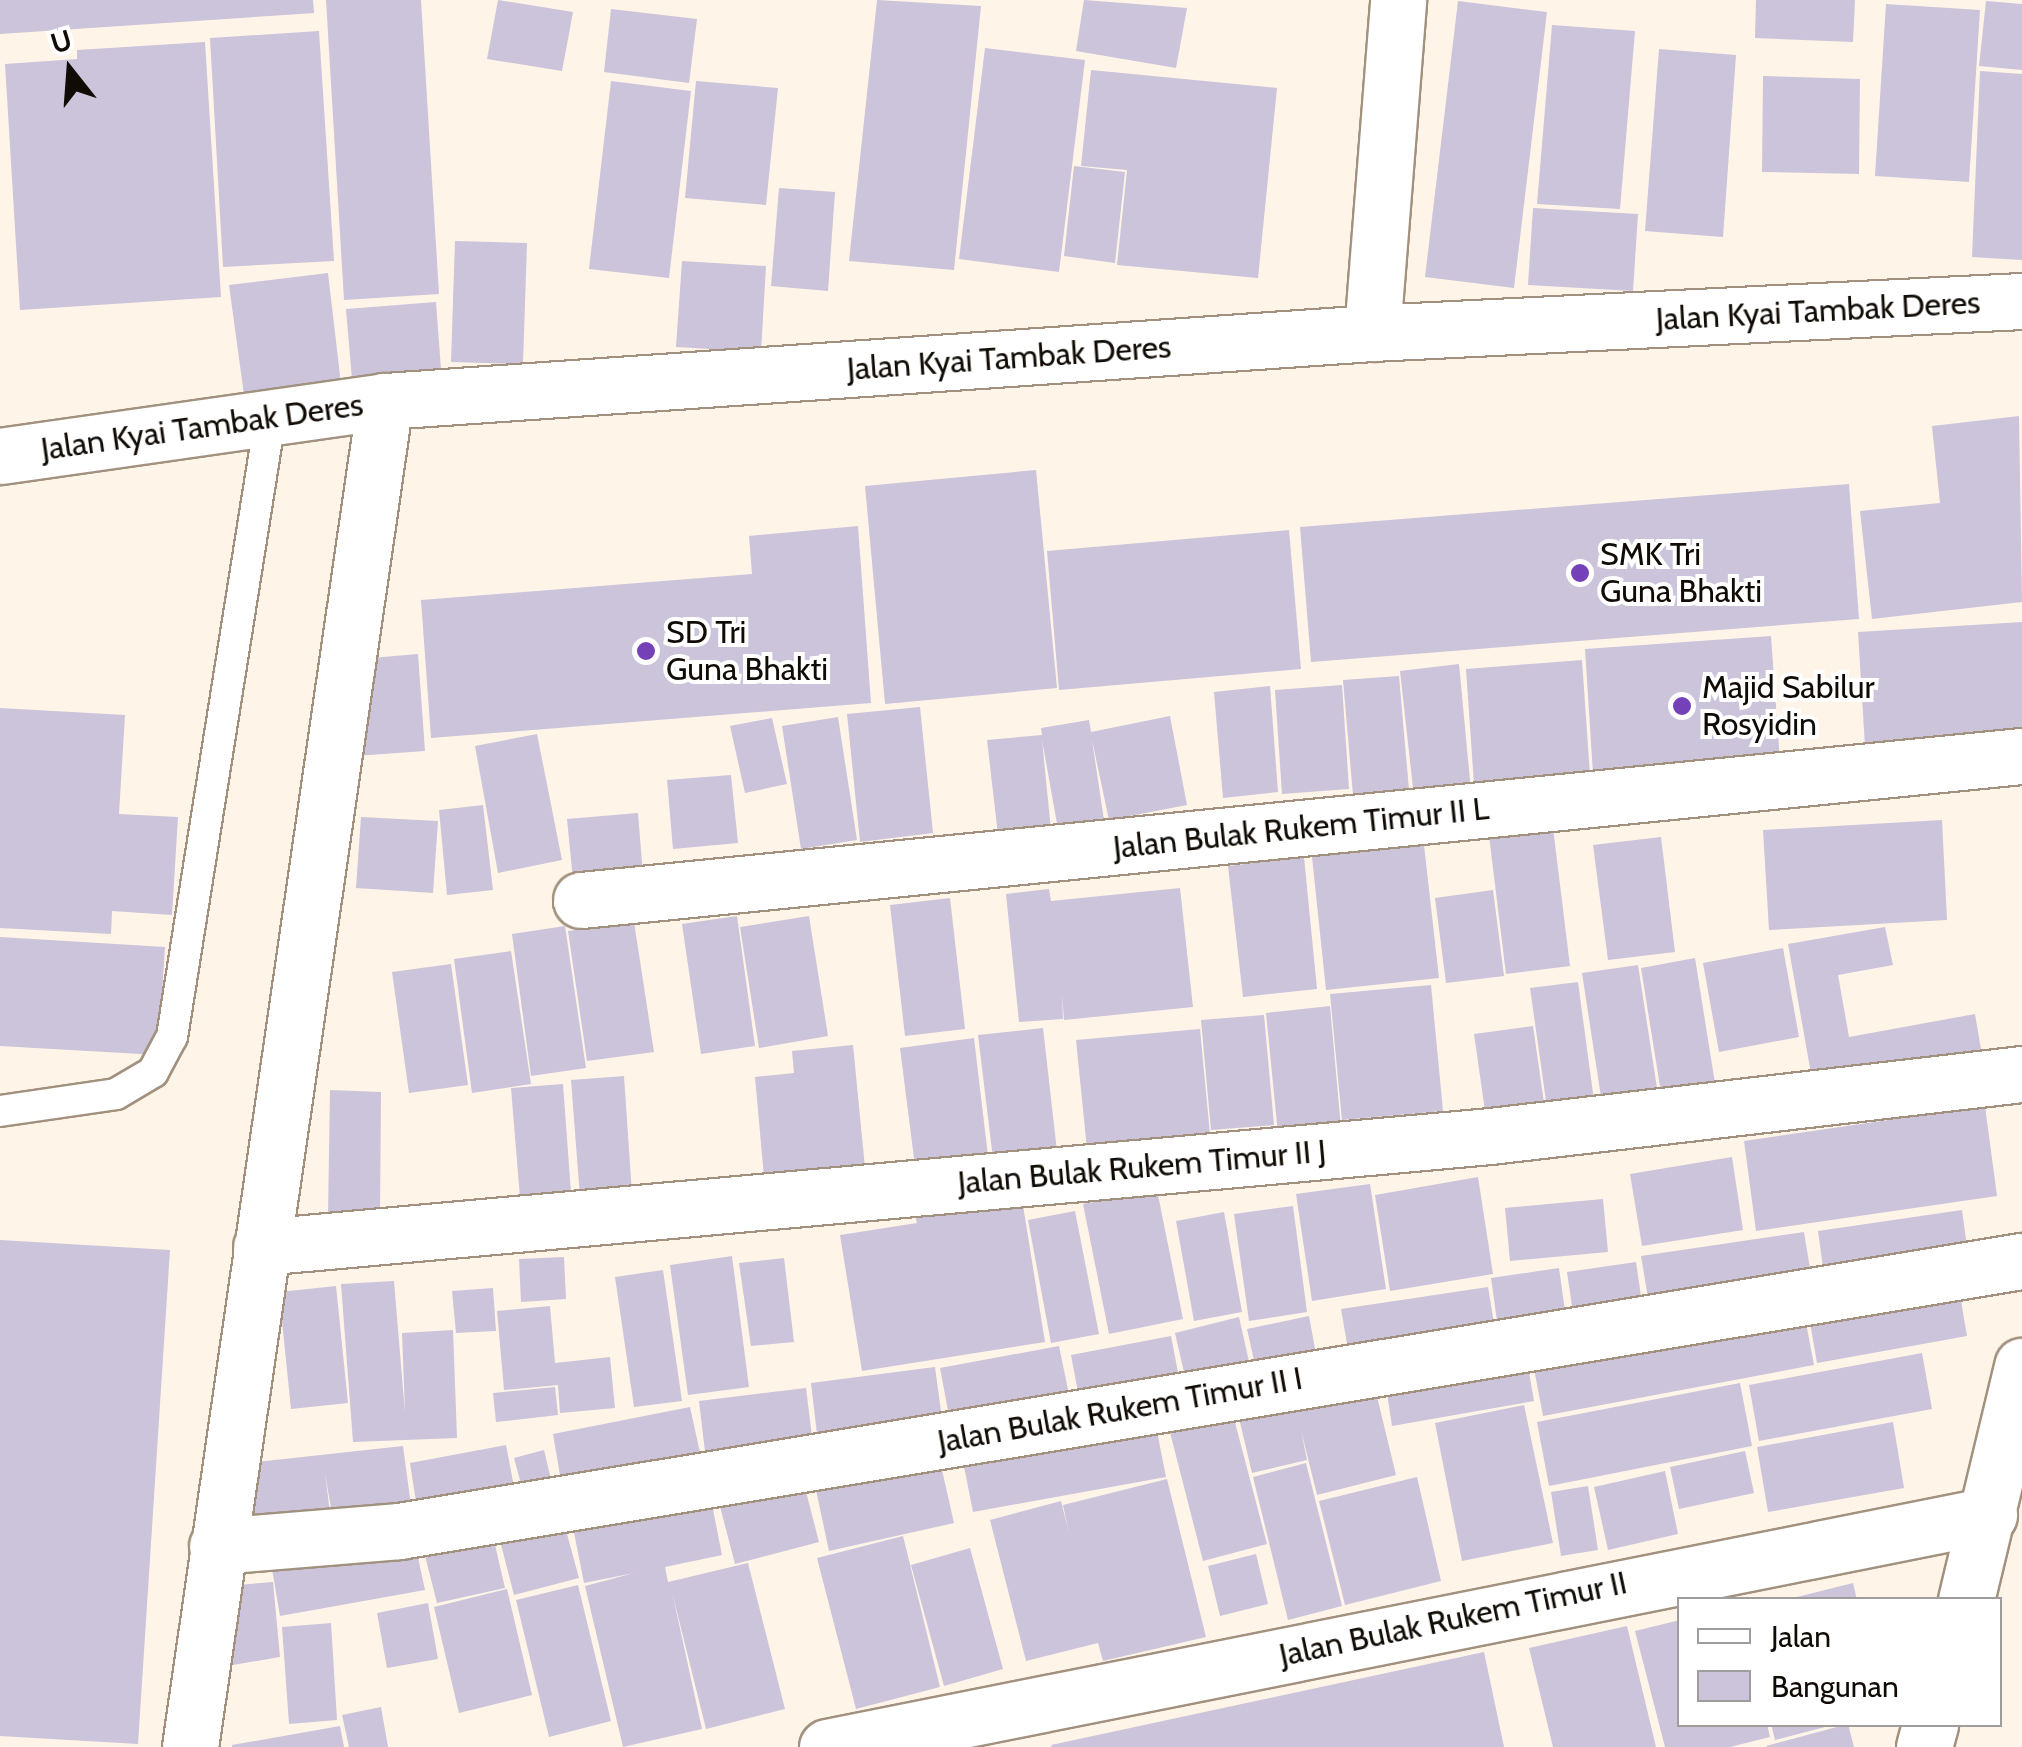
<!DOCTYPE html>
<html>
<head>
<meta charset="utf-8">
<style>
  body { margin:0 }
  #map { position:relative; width:2022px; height:1747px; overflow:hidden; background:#fff4e8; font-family:Cabin,sans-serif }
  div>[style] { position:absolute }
  .building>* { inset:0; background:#cbc4db }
  .roads { filter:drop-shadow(2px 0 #a1917e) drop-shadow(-2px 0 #a1917e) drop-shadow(0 2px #a1917e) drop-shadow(0 -2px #a1917e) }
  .service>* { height:30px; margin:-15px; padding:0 15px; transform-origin:15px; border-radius:15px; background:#fff }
  .minor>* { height:55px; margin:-27.5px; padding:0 27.5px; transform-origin:27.5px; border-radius:27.5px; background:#fff }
  .dots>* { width:28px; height:28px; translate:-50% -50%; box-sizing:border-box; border:5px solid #fff; border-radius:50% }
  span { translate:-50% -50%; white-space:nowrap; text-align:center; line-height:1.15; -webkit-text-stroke:8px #fff; paint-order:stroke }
  .street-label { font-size:32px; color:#100b05 }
  .poi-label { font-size:32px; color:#100b05 }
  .left { translate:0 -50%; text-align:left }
  .legend { position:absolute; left:1677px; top:1597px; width:325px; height:130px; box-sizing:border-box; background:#fff; border:2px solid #9f9d9b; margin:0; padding:12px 18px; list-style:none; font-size:30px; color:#100b05 }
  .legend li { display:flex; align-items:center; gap:20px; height:50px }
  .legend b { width:50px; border:2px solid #9f9d9b }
  .north { position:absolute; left:20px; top:20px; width:100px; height:100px; -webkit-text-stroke:8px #fff; paint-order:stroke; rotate:343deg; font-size:28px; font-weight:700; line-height:40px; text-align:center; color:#100b05 }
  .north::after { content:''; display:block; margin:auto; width:35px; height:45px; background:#100b05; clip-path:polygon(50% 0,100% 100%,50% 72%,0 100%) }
</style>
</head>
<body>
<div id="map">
  <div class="building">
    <i style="clip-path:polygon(0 0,313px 0,314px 13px,0 34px)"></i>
    <i style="clip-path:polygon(326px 0,421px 0,439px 294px,344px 300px)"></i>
    <i style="clip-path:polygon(498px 0,573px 12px,562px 71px,487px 59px)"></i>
    <i style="clip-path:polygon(877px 0,981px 6px,954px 270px,849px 261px)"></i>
    <i style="clip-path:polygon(1084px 0,1187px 8px,1176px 68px,1076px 51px)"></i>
    <i style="clip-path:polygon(1756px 0,1855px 0,1853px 42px,1755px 38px)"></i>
    <i style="clip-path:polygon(1458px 1px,1547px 12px,1514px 288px,1425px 277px)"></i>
    <i style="clip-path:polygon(1986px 1px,2022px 4px,2022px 70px,1979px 66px)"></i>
    <i style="clip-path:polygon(1886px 4px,1980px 10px,1969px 182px,1875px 176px)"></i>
    <i style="clip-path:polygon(611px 9px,697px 19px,689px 83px,604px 72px)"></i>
    <i style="clip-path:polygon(1552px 25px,1635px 31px,1620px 209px,1537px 204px)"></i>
    <i style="clip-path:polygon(319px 31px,334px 261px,223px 267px,210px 38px)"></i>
    <i style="clip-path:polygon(205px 42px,221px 297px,20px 310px,5px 64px,77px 59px,77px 50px)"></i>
    <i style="clip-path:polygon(985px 48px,1085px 60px,1059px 272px,959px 259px)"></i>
    <i style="clip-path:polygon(1659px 49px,1736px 55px,1723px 237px,1645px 231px)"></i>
    <i style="clip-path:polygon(1091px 70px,1277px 88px,1258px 278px,1117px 265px,1127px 170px,1081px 166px)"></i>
    <i style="clip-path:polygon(1980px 71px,2022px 74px,2022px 260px,1972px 257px)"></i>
    <i style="clip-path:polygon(1763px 76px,1860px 79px,1859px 174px,1762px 172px)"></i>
    <i style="clip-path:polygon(611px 81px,691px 91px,669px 278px,589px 269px)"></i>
    <i style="clip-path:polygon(696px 81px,778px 88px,766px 205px,685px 198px)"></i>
    <i style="clip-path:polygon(1074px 166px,1125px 172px,1115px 263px,1064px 256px)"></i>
    <i style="clip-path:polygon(779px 188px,835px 192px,828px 291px,771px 286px)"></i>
    <i style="clip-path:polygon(1533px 208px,1638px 214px,1633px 291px,1528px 285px)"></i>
    <i style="clip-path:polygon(455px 241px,527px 243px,523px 364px,451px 362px)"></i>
    <i style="clip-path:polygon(682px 261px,766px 266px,761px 352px,676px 347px)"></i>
    <i style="clip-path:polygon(328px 273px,341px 384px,244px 395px,229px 285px)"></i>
    <i style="clip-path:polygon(436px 302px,442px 383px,353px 391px,346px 309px)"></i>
    <i style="clip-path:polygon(2019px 416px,2022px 602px,1872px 619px,1860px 511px,1940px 503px,1932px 426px)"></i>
    <i style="clip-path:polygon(1036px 470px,1057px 688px,885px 704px,865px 486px)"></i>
    <i style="clip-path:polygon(1849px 484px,1859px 619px,1311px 662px,1300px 527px)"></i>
    <i style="clip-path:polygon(858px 526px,871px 703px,431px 738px,421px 600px,752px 574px,749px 536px)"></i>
    <i style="clip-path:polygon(1289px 530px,1301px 669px,1059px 690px,1047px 551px)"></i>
    <i style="clip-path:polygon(2022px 622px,2022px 736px,1865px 746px,1858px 632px)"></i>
    <i style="clip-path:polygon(1771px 636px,1780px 762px,1593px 774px,1585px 649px)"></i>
    <i style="clip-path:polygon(418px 654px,425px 751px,355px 756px,348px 660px)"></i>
    <i style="clip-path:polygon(1582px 660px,1590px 775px,1474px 784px,1466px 669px)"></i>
    <i style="clip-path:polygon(1459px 664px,1471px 791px,1414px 797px,1400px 671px)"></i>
    <i style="clip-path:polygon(1399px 676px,1409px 790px,1353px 795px,1343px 680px)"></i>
    <i style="clip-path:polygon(1342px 685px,1349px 789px,1282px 794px,1275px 690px)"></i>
    <i style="clip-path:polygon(1270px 686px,1278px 792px,1223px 798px,1214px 692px)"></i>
    <i style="clip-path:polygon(920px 707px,933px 833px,860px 842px,847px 714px)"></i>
    <i style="clip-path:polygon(0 708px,125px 715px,119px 814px,178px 817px,172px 915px,112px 911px,111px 934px,0 928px)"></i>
    <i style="clip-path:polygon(1170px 716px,1187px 805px,1109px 820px,1092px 740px,1104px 820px,1058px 829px,1042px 740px,1051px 830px,998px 835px,987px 740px,1042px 735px,1041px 728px,1089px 720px,1091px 732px)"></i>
    <i style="clip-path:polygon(838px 717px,857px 840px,801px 849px,782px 726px)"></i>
    <i style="clip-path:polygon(772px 718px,787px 784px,745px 793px,730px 726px)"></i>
    <i style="clip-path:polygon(537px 734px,562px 860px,498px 873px,475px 746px)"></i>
    <i style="clip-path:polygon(731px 775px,738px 843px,673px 849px,667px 780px)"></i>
    <i style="clip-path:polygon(483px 805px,493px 890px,447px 895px,439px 810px)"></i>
    <i style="clip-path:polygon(638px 813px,643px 875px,573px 880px,567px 819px)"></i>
    <i style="clip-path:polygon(361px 817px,438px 821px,433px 893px,356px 888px)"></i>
    <i style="clip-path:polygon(1942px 820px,1947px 920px,1769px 930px,1763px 830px)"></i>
    <i style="clip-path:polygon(1553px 828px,1570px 966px,1506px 974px,1489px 836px)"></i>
    <i style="clip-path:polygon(1661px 837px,1675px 952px,1608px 960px,1593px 845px)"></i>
    <i style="clip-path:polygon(1424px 845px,1439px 978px,1326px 990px,1312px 857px)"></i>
    <i style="clip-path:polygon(1304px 857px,1317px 989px,1243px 997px,1228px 866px)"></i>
    <i style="clip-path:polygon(1180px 888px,1193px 1007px,1064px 1020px,1062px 994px,1063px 1019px,1019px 1022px,1006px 894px,1049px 889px,1051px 901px)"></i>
    <i style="clip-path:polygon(1493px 890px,1504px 976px,1446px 983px,1435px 898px)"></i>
    <i style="clip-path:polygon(950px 898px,965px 1029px,905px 1036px,890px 905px)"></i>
    <i style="clip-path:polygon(737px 916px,755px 1046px,701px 1054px,682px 924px)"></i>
    <i style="clip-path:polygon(809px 916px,828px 1036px,759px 1048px,740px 927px)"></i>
    <i style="clip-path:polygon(634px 922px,654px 1052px,587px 1061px,568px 931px)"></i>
    <i style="clip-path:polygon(565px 926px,586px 1068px,531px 1076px,512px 934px)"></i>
    <i style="clip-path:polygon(1885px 927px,1893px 965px,1838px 975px,1849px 1037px,1975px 1014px,1982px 1055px,1813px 1085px,1788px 944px)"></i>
    <i style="clip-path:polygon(0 937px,165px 947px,158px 1055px,0 1046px)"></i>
    <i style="clip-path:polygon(1783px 948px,1799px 1037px,1719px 1052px,1703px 963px)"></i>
    <i style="clip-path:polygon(511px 951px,531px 1084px,472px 1093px,454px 959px)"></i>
    <i style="clip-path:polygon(1695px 958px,1717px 1096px,1663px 1105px,1641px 968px)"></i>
    <i style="clip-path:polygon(451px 964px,468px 1085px,409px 1093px,392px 972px)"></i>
    <i style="clip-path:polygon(1638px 965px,1659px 1101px,1603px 1110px,1582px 973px)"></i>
    <i style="clip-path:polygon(1578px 982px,1595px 1108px,1548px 1115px,1530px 988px)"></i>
    <i style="clip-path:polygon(1431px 985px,1443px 1111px,1342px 1120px,1330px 994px)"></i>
    <i style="clip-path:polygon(1330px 1006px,1341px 1128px,1278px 1134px,1266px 1013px)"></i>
    <i style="clip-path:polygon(1264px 1015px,1274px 1125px,1211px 1130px,1201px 1020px)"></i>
    <i style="clip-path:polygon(1533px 1026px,1547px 1124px,1488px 1132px,1474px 1034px)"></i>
    <i style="clip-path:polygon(1043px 1028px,1058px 1160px,994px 1167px,978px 1035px)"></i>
    <i style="clip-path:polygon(1200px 1029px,1212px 1156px,1089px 1169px,1076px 1040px)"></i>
    <i style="clip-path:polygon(974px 1038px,990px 1173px,917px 1182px,900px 1048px)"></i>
    <i style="clip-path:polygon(853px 1045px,866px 1178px,765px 1188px,755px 1077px,794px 1073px,792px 1051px)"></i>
    <i style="clip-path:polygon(624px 1076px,632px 1194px,580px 1197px,571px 1080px)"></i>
    <i style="clip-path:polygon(563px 1084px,571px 1193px,520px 1198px,511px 1088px)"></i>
    <i style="clip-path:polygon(330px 1090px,381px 1092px,380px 1215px,328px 1216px)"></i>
    <i style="clip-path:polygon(1985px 1106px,1997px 1196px,1756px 1231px,1744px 1141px)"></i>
    <i style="clip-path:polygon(1732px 1157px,1743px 1230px,1642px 1246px,1630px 1174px)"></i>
    <i style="clip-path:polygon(1478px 1177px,1493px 1274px,1390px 1291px,1375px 1195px)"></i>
    <i style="clip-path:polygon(1370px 1184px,1386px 1289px,1312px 1301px,1296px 1194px)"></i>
    <i style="clip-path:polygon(1157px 1190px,1183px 1319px,1109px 1334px,1083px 1204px)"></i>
    <i style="clip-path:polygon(1021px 1193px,1045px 1342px,862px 1371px,840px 1235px,917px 1223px,914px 1210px)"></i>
    <i style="clip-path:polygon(1603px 1199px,1608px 1252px,1510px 1261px,1505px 1208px)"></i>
    <i style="clip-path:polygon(1293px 1206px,1307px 1312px,1249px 1321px,1234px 1214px)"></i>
    <i style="clip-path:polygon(1962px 1210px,1969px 1261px,1825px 1282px,1818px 1231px)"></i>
    <i style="clip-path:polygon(1075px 1211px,1099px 1334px,1051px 1343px,1028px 1220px)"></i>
    <i style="clip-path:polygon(1224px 1212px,1242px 1312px,1194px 1321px,1176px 1221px)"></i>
    <i style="clip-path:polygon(1804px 1232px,1812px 1281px,1649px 1304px,1641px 1256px)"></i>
    <i style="clip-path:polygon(0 1240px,170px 1250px,138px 1744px,0 1736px)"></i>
    <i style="clip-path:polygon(732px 1256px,749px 1387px,688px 1395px,670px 1265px)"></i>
    <i style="clip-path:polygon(564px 1257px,566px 1299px,521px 1302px,519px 1259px)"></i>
    <i style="clip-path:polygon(784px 1258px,794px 1342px,751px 1346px,739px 1263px)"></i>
    <i style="clip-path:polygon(1636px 1262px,1643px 1310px,1574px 1320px,1567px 1272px)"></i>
    <i style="clip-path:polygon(1559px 1268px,1566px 1318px,1498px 1328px,1491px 1278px)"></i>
    <i style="clip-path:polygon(663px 1270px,682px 1401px,634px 1407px,615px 1277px)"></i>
    <i style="clip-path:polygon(1957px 1277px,1967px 1336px,1817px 1363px,1807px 1305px)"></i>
    <i style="clip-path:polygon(394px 1281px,405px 1413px,402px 1333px,453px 1330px,457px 1438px,353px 1442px,341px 1284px)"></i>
    <i style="clip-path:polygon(336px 1286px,348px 1403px,291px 1409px,279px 1292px)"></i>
    <i style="clip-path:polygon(1488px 1287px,1496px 1335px,1349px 1355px,1341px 1309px)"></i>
    <i style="clip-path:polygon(493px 1288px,496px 1331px,456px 1333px,452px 1291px)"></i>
    <i style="clip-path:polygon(550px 1306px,555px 1363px,610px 1357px,615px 1408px,560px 1413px,558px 1385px,504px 1390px,497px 1311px)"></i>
    <i style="clip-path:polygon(1803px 1307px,1814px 1365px,1543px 1416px,1532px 1358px)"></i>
    <i style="clip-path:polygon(1309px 1316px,1318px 1365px,1258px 1378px,1247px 1329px)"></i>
    <i style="clip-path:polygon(1239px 1317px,1250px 1366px,1186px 1381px,1175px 1333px)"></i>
    <i style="clip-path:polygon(1171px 1336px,1181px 1388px,1081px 1408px,1071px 1355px)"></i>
    <i style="clip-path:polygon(1059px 1346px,1072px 1409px,952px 1432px,940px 1368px)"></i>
    <i style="clip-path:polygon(1525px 1349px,1534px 1401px,1392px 1426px,1384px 1374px)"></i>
    <i style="clip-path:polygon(1922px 1353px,1932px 1409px,1759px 1441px,1749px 1385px)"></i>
    <i style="clip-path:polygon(935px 1367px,944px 1434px,819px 1451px,811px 1383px)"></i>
    <i style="clip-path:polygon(1372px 1376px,1396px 1475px,1317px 1495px,1301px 1430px,1307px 1460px,1252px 1473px,1235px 1401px)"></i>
    <i style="clip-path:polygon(1740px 1383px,1752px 1446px,1549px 1486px,1537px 1422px)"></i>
    <i style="clip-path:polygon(555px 1387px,558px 1415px,496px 1422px,493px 1393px)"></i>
    <i style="clip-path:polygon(806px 1388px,813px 1445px,706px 1460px,699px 1401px)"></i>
    <i style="clip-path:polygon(1227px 1392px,1267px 1544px,1203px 1561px,1164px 1409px)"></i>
    <i style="clip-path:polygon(1524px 1405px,1553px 1543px,1462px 1561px,1435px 1423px)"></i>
    <i style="clip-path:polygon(690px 1407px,704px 1471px,564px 1499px,553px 1434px)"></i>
    <i style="clip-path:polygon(1153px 1411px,1166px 1477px,973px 1512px,960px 1446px)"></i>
    <i style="clip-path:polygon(1893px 1422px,1904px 1488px,1768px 1512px,1757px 1447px)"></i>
    <i style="clip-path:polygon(506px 1445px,516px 1497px,418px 1515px,410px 1463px)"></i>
    <i style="clip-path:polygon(403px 1446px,412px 1513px,334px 1526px,325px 1473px,330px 1513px,239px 1528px,230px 1465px)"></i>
    <i style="clip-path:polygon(937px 1448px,954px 1523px,829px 1551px,813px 1476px)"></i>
    <i style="clip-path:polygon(544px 1450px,554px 1492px,525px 1499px,514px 1458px)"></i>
    <i style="clip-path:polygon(1745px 1451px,1754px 1493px,1679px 1509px,1670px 1467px)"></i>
    <i style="clip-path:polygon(1306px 1463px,1342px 1606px,1288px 1620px,1253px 1477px)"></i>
    <i style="clip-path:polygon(1665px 1471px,1678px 1534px,1608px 1550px,1594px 1487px)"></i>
    <i style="clip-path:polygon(802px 1476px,819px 1542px,735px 1564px,718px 1499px)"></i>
    <i style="clip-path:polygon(1417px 1477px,1441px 1581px,1345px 1605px,1319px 1501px)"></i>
    <i style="clip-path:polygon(1167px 1479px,1206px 1637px,1103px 1661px,1098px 1643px,1026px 1661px,990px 1520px,1061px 1501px,1069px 1533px,1063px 1505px)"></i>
    <i style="clip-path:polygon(708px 1484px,722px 1555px,665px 1567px,668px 1582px,748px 1563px,785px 1709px,706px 1729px,672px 1592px,702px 1729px,623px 1747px,585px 1586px,634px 1573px,584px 1583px,570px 1512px)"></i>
    <i style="clip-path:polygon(1588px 1486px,1598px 1550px,1561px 1556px,1551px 1492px)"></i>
    <i style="clip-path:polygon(561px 1512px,579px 1578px,514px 1595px,497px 1529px)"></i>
    <i style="clip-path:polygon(489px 1519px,505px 1588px,437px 1603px,420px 1536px)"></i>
    <i style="clip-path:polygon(903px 1536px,940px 1687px,856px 1709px,817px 1558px)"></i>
    <i style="clip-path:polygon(414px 1539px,425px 1590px,280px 1616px,271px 1563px)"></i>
    <i style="clip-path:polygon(970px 1548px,1003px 1669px,944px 1686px,911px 1565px)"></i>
    <i style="clip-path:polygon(1256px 1554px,1268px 1604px,1220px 1616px,1208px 1566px)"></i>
    <i style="clip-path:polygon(273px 1582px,280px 1657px,210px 1669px,214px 1587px)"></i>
    <i style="clip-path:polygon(1853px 1583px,1857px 1600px,1793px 1600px,1793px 1598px)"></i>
    <i style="clip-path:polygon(578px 1585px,611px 1721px,549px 1737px,516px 1600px)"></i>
    <i style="clip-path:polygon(507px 1589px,532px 1695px,459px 1713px,434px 1607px)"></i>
    <i style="clip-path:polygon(428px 1603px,438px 1659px,387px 1668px,377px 1613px)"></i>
    <i style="clip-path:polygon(1680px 1620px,1680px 1724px,1767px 1724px,1770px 1737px,1730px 1747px,1665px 1747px,1635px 1631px)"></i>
    <i style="clip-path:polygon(331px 1623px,337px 1720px,289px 1724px,282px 1627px)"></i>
    <i style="clip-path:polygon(1627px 1626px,1656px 1747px,1553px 1747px,1529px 1648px)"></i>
    <i style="clip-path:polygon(1484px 1652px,1504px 1747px,1052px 1747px,1051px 1745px)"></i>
    <i style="clip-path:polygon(381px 1707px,388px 1747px,349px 1747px,342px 1715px)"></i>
    <i style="clip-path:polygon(1771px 1724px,1829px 1724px,1829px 1726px,1775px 1740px)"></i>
    <i style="clip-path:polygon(1848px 1724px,1854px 1747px,1767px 1747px,1766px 1746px)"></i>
    <i style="clip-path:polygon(340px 1726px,344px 1747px,232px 1747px,232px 1745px)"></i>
  </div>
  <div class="roads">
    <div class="service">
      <i style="left:0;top:1111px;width:117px;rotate:-8.3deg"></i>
      <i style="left:116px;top:1094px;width:43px;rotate:-30.7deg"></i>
      <i style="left:153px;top:1072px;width:40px;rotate:-62deg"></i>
      <i style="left:172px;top:1037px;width:632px;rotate:-80.98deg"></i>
    </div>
    <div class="minor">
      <i style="left:1372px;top:333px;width:334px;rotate:-85.5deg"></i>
      <i style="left:0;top:456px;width:389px;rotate:-8.1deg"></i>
      <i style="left:385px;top:401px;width:989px;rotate:-3.94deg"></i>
      <i style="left:1372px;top:333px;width:651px;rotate:-2.82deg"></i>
      <i style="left:581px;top:900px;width:1448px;rotate:-5.71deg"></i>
      <i style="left:261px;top:1247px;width:1234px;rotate:-5.16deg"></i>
      <i style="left:1490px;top:1136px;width:536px;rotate:-6.65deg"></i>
      <i style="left:217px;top:1546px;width:183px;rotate:-4.7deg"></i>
      <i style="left:399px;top:1531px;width:1645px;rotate:-9.45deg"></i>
      <i style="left:1966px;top:1600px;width:241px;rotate:-76.5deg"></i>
      <i style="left:190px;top:1747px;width:1360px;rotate:-81.76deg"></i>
      <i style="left:827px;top:1747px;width:1185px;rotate:-11.29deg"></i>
      <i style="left:1924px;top:1747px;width:24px;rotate:-75deg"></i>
    </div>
  </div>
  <div class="dots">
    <i style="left:1580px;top:573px;background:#7541b8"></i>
    <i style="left:646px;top:651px;background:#7541b8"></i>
    <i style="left:1682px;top:706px;background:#7541b8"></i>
  </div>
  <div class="street-label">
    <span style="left:1818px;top:311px;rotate:-3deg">Jalan Kyai Tambak Deres</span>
    <span style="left:1009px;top:358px;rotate:-4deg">Jalan Kyai Tambak Deres</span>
    <span style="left:202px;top:427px;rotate:-8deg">Jalan Kyai Tambak Deres</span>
    <span style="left:1301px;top:828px;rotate:-6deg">Jalan Bulak Rukem Timur II L</span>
    <span style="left:1142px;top:1167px;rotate:-5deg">Jalan Bulak Rukem Timur II J</span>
    <span style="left:1120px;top:1410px;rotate:-10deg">Jalan Bulak Rukem Timur II I</span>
    <span style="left:1453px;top:1619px;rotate:-12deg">Jalan Bulak Rukem Timur II</span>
  </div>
  <div class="poi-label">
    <span class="left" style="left:1600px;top:573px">SMK Tri<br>Guna Bhakti</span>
    <span class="left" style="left:666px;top:651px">SD Tri<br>Guna Bhakti</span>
    <span class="left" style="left:1702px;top:706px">Majid Sabilur<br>Rosyidin</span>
  </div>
  <ul class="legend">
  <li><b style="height:12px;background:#fff"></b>Jalan</li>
  <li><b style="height:28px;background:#cbc4db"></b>Bangunan</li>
  </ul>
  <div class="north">U</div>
</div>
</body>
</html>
